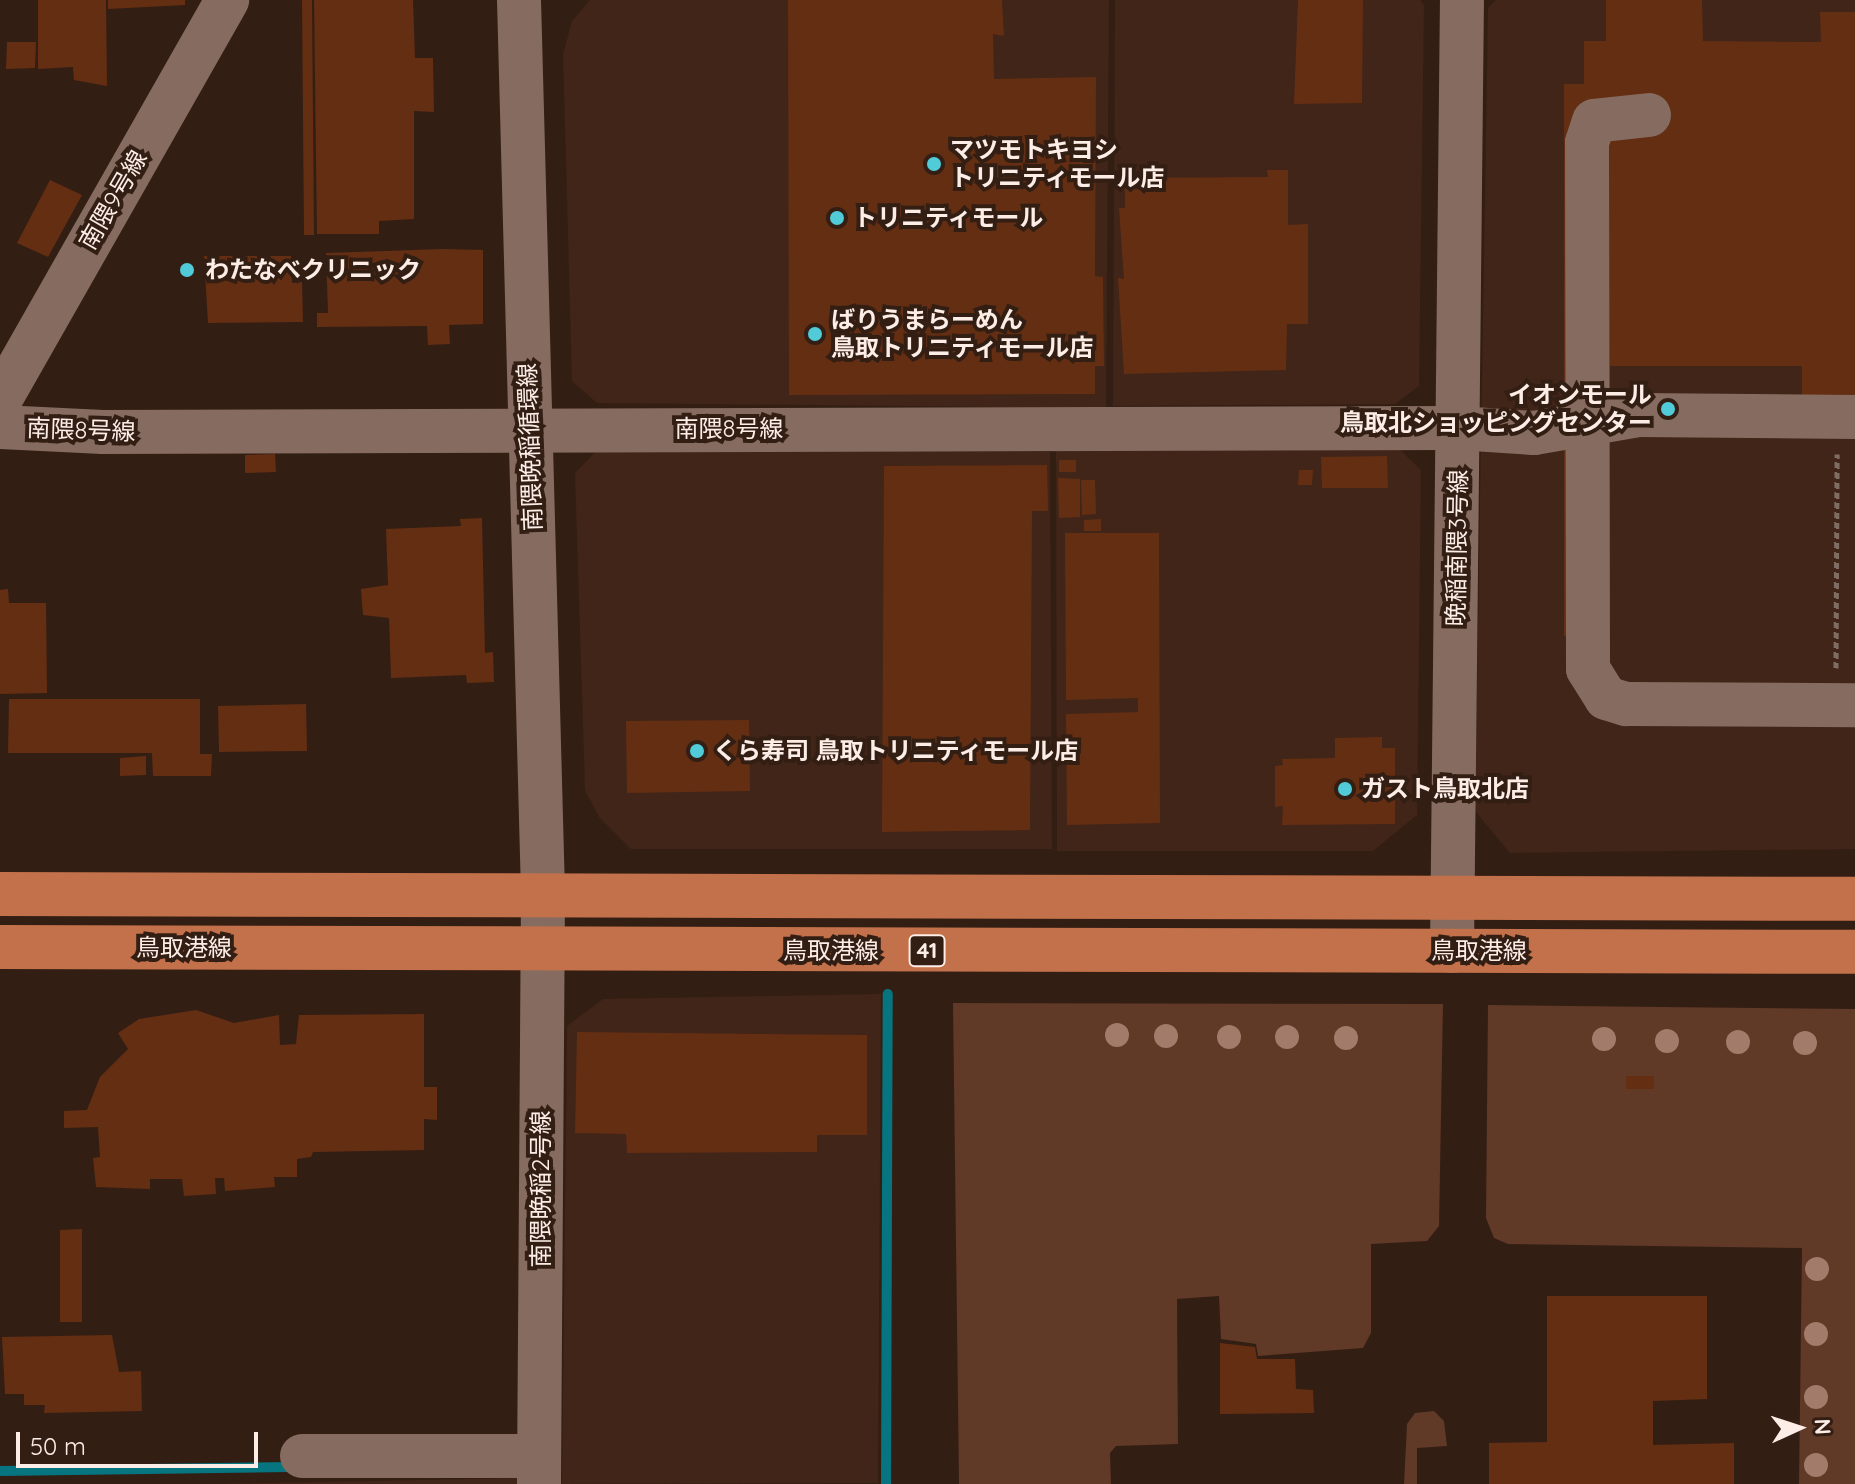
<!DOCTYPE html>
<html>
<head>
<meta charset="utf-8">
<style>
  body { margin:0 }
  #map { position:relative; width:1855px; height:1484px; overflow:hidden; background:#331e14; font-family:Quicksand,"Noto Sans JP",sans-serif }
  div>[style] { position:absolute }
  .built>* { inset:0; background:#402518 }
  .green>* { inset:0; background:#603927 }
  .stream>* { height:10px; margin:-5px; padding:0 5px; transform-origin:5px; border-radius:5px; background:#077580 }
  .building>* { inset:0; background:#642e13 }
  .path>* { height:5px; margin-top:-2.5px; transform-origin:0; background:repeating-linear-gradient(90deg,#7f6c63 0 6px,transparent 0 10px) }
  .minor>* { height:44px; margin:-22px; padding:0 22px; transform-origin:22px; border-radius:22px; background:#866c60 }
  .major>* { height:44px; margin:-22px; padding:0 22px; transform-origin:22px; border-radius:22px; background:#c3714a }
  .trees>* { width:24px; height:24px; margin:-12px; border-radius:50%; background:#a27b6a }
  .dots>* { width:22px; height:22px; translate:-50% -50%; box-sizing:border-box; border:4px solid #331e14; border-radius:50% }
  span { translate:-50% -50%; white-space:nowrap; text-align:center; line-height:1.15; -webkit-text-stroke:8px #331e14; paint-order:stroke }
  .shield-label span { padding:2px 6px; background:#331e14; border:2px solid; border-radius:6px; -webkit-text-stroke-width:0 }
  .shield-label { font-size:22px; color:#fcede6; font-weight:700 }
  .poi-label { font-size:24px; color:#fcede6; font-weight:700 }
  .left { translate:0 -50%; text-align:left }
  .right { translate:-100% -50%; text-align:right }
  .street-label { font-size:24px; color:#fcede6 }
  .north { position:absolute; left:1759px; top:1388px; width:80px; height:80px; -webkit-text-stroke:6px #331e14; paint-order:stroke; rotate:87deg; font-size:22px; font-weight:700; line-height:32px; text-align:center; color:#fcede6 }
  .north::after { content:''; display:block; margin:auto; width:28px; height:36px; background:#fcede6; clip-path:polygon(50% 0,100% 100%,50% 72%,0 100%) }
  .scale { position:absolute; left:16px; top:1432px; width:242px; height:36px; box-sizing:border-box; border:4px solid #fcede6; border-top:0; padding-left:10px; font-size:24px; line-height:28px; white-space:nowrap; color:#fcede6; -webkit-text-stroke:6px #331e14; paint-order:stroke }
</style>
</head>
<body>
<div id="map">
  <div class="built">
    <i style="clip-path:polygon(590px 0,1109px 0,1106px 408px,597px 403px,572px 381px,563px 54px,572px 21px)"></i>
    <i style="clip-path:polygon(1115px 0,1420px 0,1424px 5px,1419px 386px,1395px 404px,1113px 406px)"></i>
    <i style="clip-path:polygon(1496px 0,1855px 0,1855px 849px,1510px 853px,1475px 811px,1488px 8px)"></i>
    <i style="clip-path:polygon(1396px 446px,1421px 470px,1417px 815px,1373px 851px,1057px 851px,1056px 451px)"></i>
    <i style="clip-path:polygon(600px 447px,1050px 452px,1052px 849px,631px 849px,599px 817px,585px 790px,575px 473px)"></i>
    <i style="clip-path:polygon(881px 994px,878px 1483px,562px 1484px,567px 1026px,603px 999px)"></i>
    <i style="clip-path:polygon(525px 1478px,524px 1484px,218px 1484px)"></i>
  </div>
  <div class="green">
    <i style="clip-path:polygon(953px 1003px,1443px 1004px,1439px 1226px,1427px 1241px,1371px 1244px,1371px 1333px,1363px 1348px,1258px 1356px,1256px 1344px,1221px 1339px,1219px 1296px,1177px 1299px,1178px 1444px,1116px 1446px,1110px 1453px,1111px 1484px,959px 1484px)"></i>
    <i style="clip-path:polygon(1488px 1005px,1855px 1009px,1855px 1484px,1799px 1484px,1802px 1248px,1508px 1244px,1494px 1238px,1486px 1218px)"></i>
    <i style="clip-path:polygon(1434px 1411px,1444px 1421px,1447px 1446px,1417px 1448px,1417px 1484px,1404px 1484px,1407px 1424px,1415px 1413px)"></i>
  </div>
  <div class="stream">
    <i style="left:0;top:1471px;width:289px;rotate:-0.8deg"></i>
    <i style="left:886px;top:1484px;width:490px;rotate:-89.8deg"></i>
  </div>
  <div class="building">
    <i style="clip-path:polygon(38px 0,106px 0,107px 86px,74px 80px,73px 67px,38px 69px)"></i>
    <i style="clip-path:polygon(108px 0,185px 0,185px 5px,108px 9px)"></i>
    <i style="clip-path:polygon(302px 0,312px 0,314px 235px,304px 235px)"></i>
    <i style="clip-path:polygon(314px 0,413px 0,415px 58px,433px 58px,434px 112px,414px 111px,414px 219px,379px 221px,379px 234px,317px 234px)"></i>
    <i style="clip-path:polygon(788px 0,1002px 0,1004px 36px,993px 34px,994px 79px,1096px 77px,1095px 276px,1103px 277px,1104px 366px,1095px 366px,1095px 394px,789px 395px)"></i>
    <i style="clip-path:polygon(1298px 0,1363px 0,1362px 103px,1294px 104px)"></i>
    <i style="clip-path:polygon(1606px 0,1702px 0,1703px 41px,1821px 42px,1820px 12px,1855px 12px,1855px 396px,1802px 396px,1802px 366px,1610px 366px,1609px 636px,1564px 636px,1564px 84px,1584px 84px,1584px 41px,1606px 41px)"></i>
    <i style="clip-path:polygon(7px 42px,36px 42px,35px 68px,6px 69px)"></i>
    <i style="clip-path:polygon(1267px 170px,1288px 170px,1288px 225px,1308px 224px,1308px 324px,1287px 324px,1286px 370px,1124px 374px,1118px 278px,1124px 279px,1119px 208px,1125px 208px,1125px 178px,1268px 177px)"></i>
    <i style="clip-path:polygon(50px 180px,82px 195px,48px 257px,17px 243px)"></i>
    <i style="clip-path:polygon(443px 249px,483px 250px,483px 324px,449px 325px,450px 344px,428px 345px,427px 326px,317px 327px,317px 313px,328px 313px,326px 253px)"></i>
    <i style="clip-path:polygon(204px 256px,291px 256px,292px 283px,302px 282px,303px 322px,208px 323px)"></i>
    <i style="clip-path:polygon(275px 454px,276px 472px,245px 473px,245px 455px)"></i>
    <i style="clip-path:polygon(1387px 456px,1388px 488px,1322px 488px,1321px 457px)"></i>
    <i style="clip-path:polygon(1059px 460px,1076px 460px,1076px 472px,1059px 472px)"></i>
    <i style="clip-path:polygon(1047px 465px,1048px 511px,1032px 511px,1030px 830px,882px 832px,884px 466px)"></i>
    <i style="clip-path:polygon(1299px 470px,1313px 470px,1312px 485px,1298px 485px)"></i>
    <i style="clip-path:polygon(1058px 478px,1080px 479px,1080px 517px,1059px 518px)"></i>
    <i style="clip-path:polygon(1081px 480px,1095px 480px,1096px 514px,1082px 515px)"></i>
    <i style="clip-path:polygon(482px 518px,485px 653px,493px 652px,494px 682px,467px 683px,466px 675px,391px 678px,389px 618px,363px 615px,361px 589px,388px 585px,386px 529px,461px 526px,460px 519px)"></i>
    <i style="clip-path:polygon(1101px 519px,1101px 531px,1084px 531px,1084px 520px)"></i>
    <i style="clip-path:polygon(1065px 533px,1159px 533px,1160px 823px,1067px 825px,1066px 714px,1138px 712px,1138px 698px,1066px 700px)"></i>
    <i style="clip-path:polygon(8px 589px,9px 603px,46px 603px,47px 693px,0 694px,0 590px)"></i>
    <i style="clip-path:polygon(9px 699px,200px 699px,200px 754px,212px 754px,211px 776px,153px 776px,152px 753px,8px 753px)"></i>
    <i style="clip-path:polygon(306px 704px,307px 751px,219px 752px,218px 706px)"></i>
    <i style="clip-path:polygon(749px 720px,750px 791px,627px 793px,626px 721px)"></i>
    <i style="clip-path:polygon(1382px 737px,1382px 748px,1395px 748px,1395px 824px,1282px 825px,1283px 806px,1275px 807px,1275px 766px,1283px 765px,1282px 759px,1335px 758px,1335px 738px)"></i>
    <i style="clip-path:polygon(146px 756px,146px 775px,120px 776px,120px 758px)"></i>
    <i style="clip-path:polygon(196px 1010px,234px 1023px,279px 1015px,280px 1045px,296px 1044px,299px 1015px,424px 1014px,424px 1087px,437px 1087px,437px 1120px,424px 1119px,424px 1150px,313px 1152px,311px 1157px,297px 1159px,297px 1177px,274px 1177px,275px 1187px,225px 1191px,224px 1178px,215px 1178px,216px 1194px,184px 1196px,182px 1179px,150px 1179px,150px 1189px,96px 1187px,93px 1158px,100px 1157px,98px 1127px,64px 1128px,64px 1111px,87px 1110px,100px 1077px,128px 1049px,118px 1033px,139px 1019px)"></i>
    <i style="clip-path:polygon(577px 1032px,867px 1035px,867px 1135px,817px 1135px,817px 1152px,627px 1153px,626px 1134px,575px 1133px)"></i>
    <i style="clip-path:polygon(1626px 1076px,1654px 1076px,1654px 1089px,1626px 1089px)"></i>
    <i style="clip-path:polygon(82px 1229px,82px 1322px,60px 1322px,60px 1230px)"></i>
    <i style="clip-path:polygon(1547px 1296px,1707px 1296px,1707px 1399px,1653px 1401px,1653px 1445px,1734px 1443px,1734px 1484px,1489px 1484px,1489px 1443px,1547px 1442px)"></i>
    <i style="clip-path:polygon(112px 1335px,119px 1372px,141px 1371px,142px 1411px,44px 1413px,45px 1405px,24px 1405px,24px 1394px,5px 1394px,2px 1337px)"></i>
    <i style="clip-path:polygon(1220px 1343px,1255px 1347px,1257px 1359px,1295px 1359px,1296px 1389px,1313px 1390px,1314px 1413px,1220px 1414px)"></i>
  </div>
  <div class="path">
    <i style="left:1836px;top:668px;width:214px;rotate:-89.7deg"></i>
  </div>
  <div class="minor">
    <i style="left:519px;top:0;width:894px;rotate:88.46deg"></i>
    <i style="left:543px;top:894px;width:590px;rotate:90.39deg"></i>
    <i style="left:1649px;top:115px;width:55px;rotate:173.8deg"></i>
    <i style="left:1594px;top:121px;width:23px;rotate:108deg"></i>
    <i style="left:1587px;top:143px;width:526px;rotate:89.89deg"></i>
    <i style="left:1588px;top:669px;width:34px;rotate:58deg"></i>
    <i style="left:1606px;top:698px;width:21px;rotate:17deg"></i>
    <i style="left:1626px;top:704px;width:229px;rotate:0.3deg"></i>
    <i style="left:0;top:400px;width:460px;rotate:-60.4deg"></i>
    <i style="left:0;top:427px;width:103px;rotate:2.8deg"></i>
    <i style="left:103px;top:432px;width:1355px;rotate:-0.17deg"></i>
    <i style="left:1458px;top:428px;width:76px;rotate:3.8deg"></i>
    <i style="left:1534px;top:433px;width:106px;rotate:-9.8deg"></i>
    <i style="left:1638px;top:415px;width:217px;rotate:0.5deg"></i>
    <i style="left:1452px;top:951px;width:951px;rotate:-89.4deg"></i>
    <i style="left:302px;top:1456px;width:237px"></i>
  </div>
  <div class="major">
    <i style="left:0;top:894px;width:1855px;rotate:0.15deg"></i>
    <i style="left:0;top:947px;width:1855px;rotate:0.15deg"></i>
  </div>
  <div class="trees">
    <i style="left:1117px;top:1035px"></i>
    <i style="left:1166px;top:1036px"></i>
    <i style="left:1229px;top:1037px"></i>
    <i style="left:1287px;top:1037px"></i>
    <i style="left:1346px;top:1038px"></i>
    <i style="left:1604px;top:1039px"></i>
    <i style="left:1667px;top:1041px"></i>
    <i style="left:1738px;top:1042px"></i>
    <i style="left:1805px;top:1043px"></i>
    <i style="left:1817px;top:1269px"></i>
    <i style="left:1816px;top:1334px"></i>
    <i style="left:1816px;top:1397px"></i>
    <i style="left:1816px;top:1465px"></i>
  </div>
  <div class="dots">
    <i style="left:934px;top:164px;background:#52cbd9"></i>
    <i style="left:837px;top:218px;background:#52cbd9"></i>
    <i style="left:187px;top:270px;background:#52cbd9"></i>
    <i style="left:815px;top:334px;background:#52cbd9"></i>
    <i style="left:1668px;top:409px;background:#52cbd9"></i>
    <i style="left:697px;top:751px;background:#52cbd9"></i>
    <i style="left:1345px;top:789px;background:#52cbd9"></i>
  </div>
  <div class="shield-label">
    <span style="left:927px;top:951px">41</span>
  </div>
  <div class="poi-label">
    <span class="left" style="left:950px;top:164px">マツモトキヨシ<br>トリニティモール店</span>
    <span class="left" style="left:853px;top:218px">トリニティモール</span>
    <span class="left" style="left:205px;top:270px">わたなべクリニック</span>
    <span class="left" style="left:831px;top:334px">ばりうまらーめん<br>鳥取トリニティモール店</span>
    <span class="right" style="left:1652px;top:409px">イオンモール<br>鳥取北ショッピングセンター</span>
    <span class="left" style="left:713px;top:751px">くら寿司 鳥取トリニティモール店</span>
    <span class="left" style="left:1361px;top:789px">ガスト鳥取北店</span>
  </div>
  <div class="street-label">
    <span style="left:113px;top:200px;rotate:-60deg">南隈9号線</span>
    <span style="left:729px;top:429px">南隈8号線</span>
    <span style="left:81px;top:430px;rotate:2deg">南隈8号線</span>
    <span style="left:530px;top:447px;rotate:-92deg">南隈晩稲循環線</span>
    <span style="left:1457px;top:548px;rotate:-89deg">晩稲南隈3号線</span>
    <span style="left:184px;top:948px">鳥取港線</span>
    <span style="left:831px;top:951px">鳥取港線</span>
    <span style="left:1479px;top:951px">鳥取港線</span>
    <span style="left:541px;top:1189px;rotate:-90deg">南隈晩稲2号線</span>
  </div>
  <div class="north">N</div>
  <div class="scale">50 m</div>
</div>
</body>
</html>
